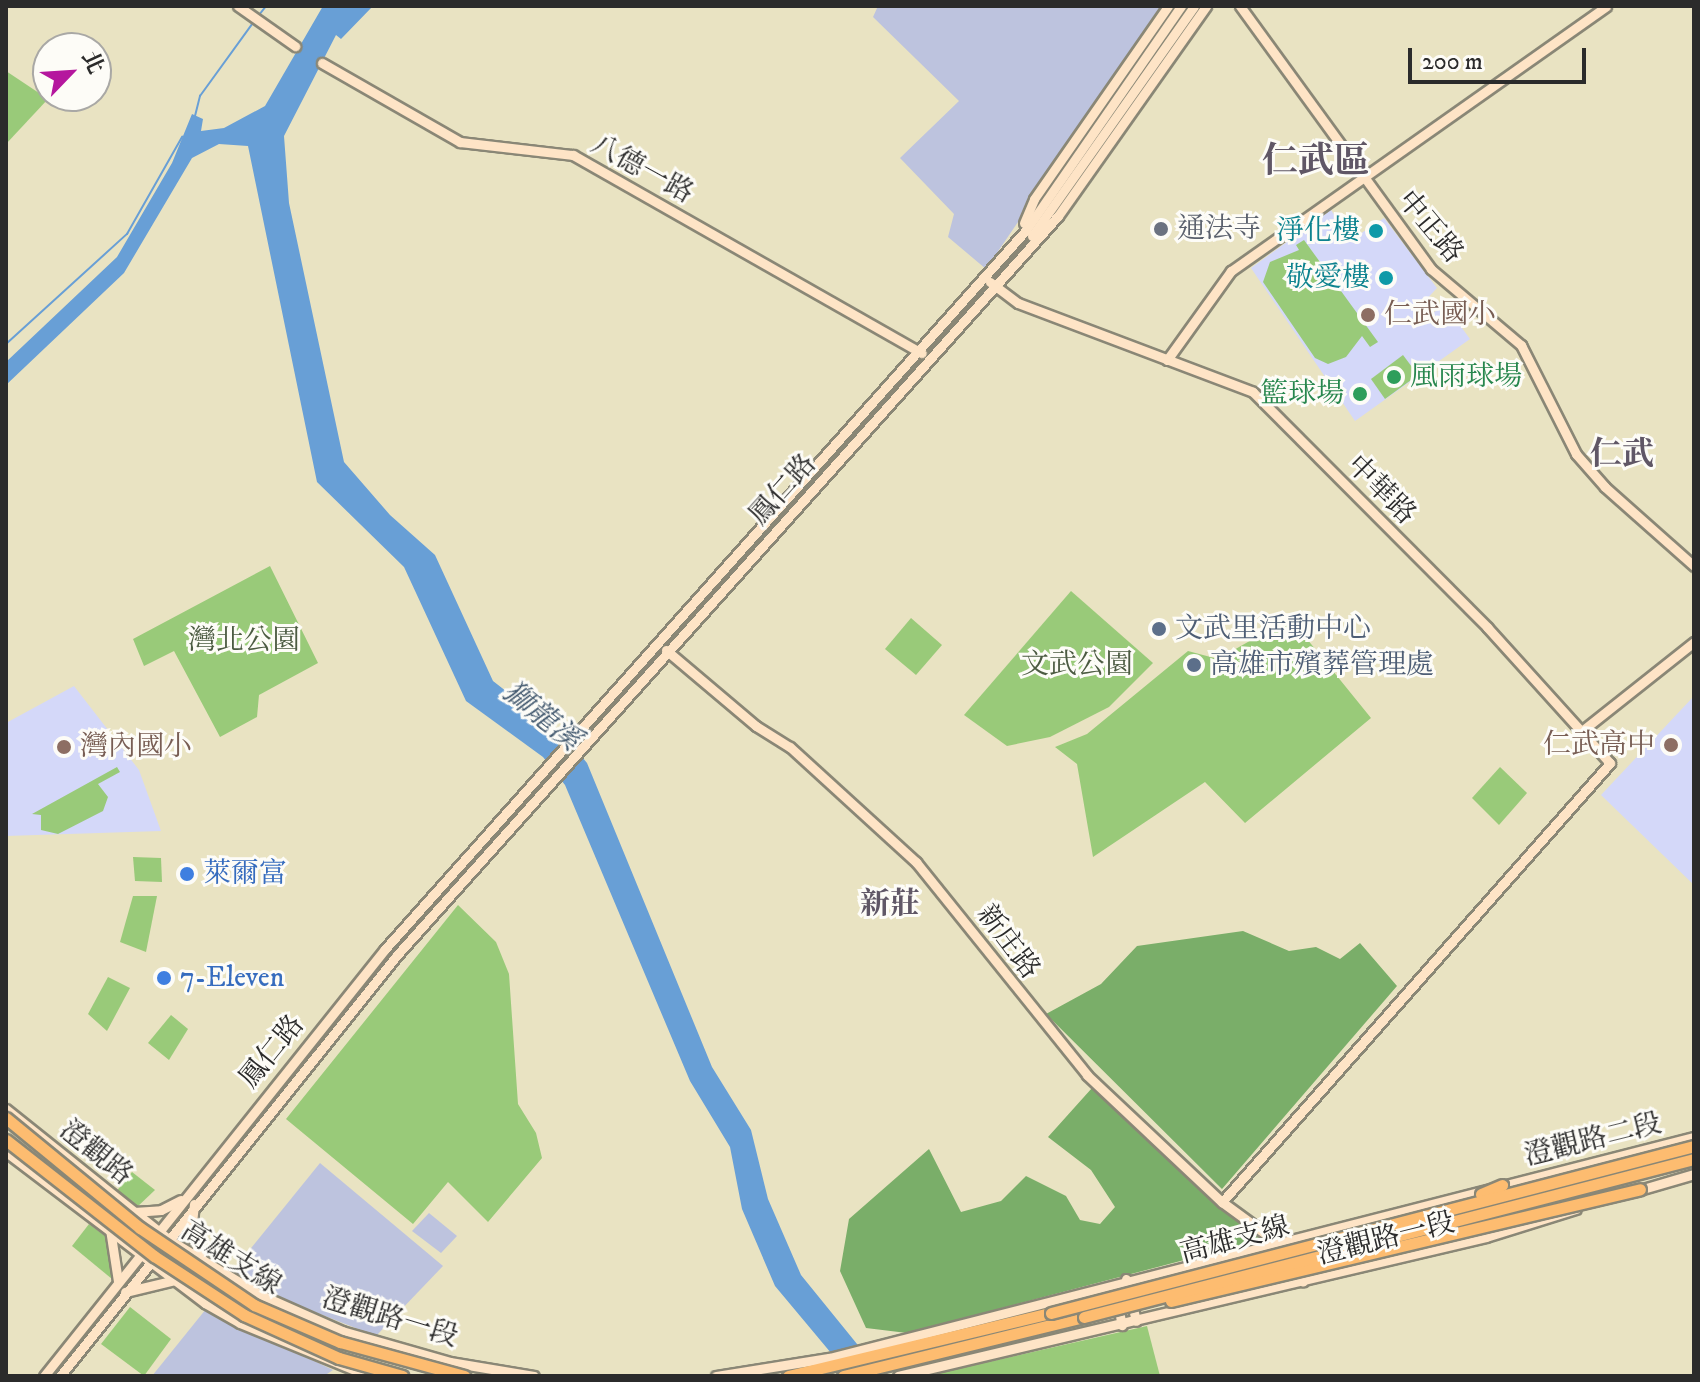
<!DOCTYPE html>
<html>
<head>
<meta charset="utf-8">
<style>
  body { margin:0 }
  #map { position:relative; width:1700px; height:1382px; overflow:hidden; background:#e9e3c2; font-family:"IM FELL DW Pica","Noto Serif TC",serif }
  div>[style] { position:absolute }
  .built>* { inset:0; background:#d4d8f9 }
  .industrial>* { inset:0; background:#bdc3de }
  .green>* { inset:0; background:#99ca79 }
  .forest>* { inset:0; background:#7aae69 }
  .water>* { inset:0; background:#689fd6 }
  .stream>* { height:2px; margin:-1px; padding:0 1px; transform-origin:1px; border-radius:1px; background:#689fd6 }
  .roads { filter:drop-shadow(2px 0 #8a8776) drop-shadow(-2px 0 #8a8776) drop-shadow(0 2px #8a8776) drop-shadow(0 -2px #8a8776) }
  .secondary>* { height:9px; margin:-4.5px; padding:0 4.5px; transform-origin:4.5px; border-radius:4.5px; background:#fee4c6 }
  .highway>* { height:11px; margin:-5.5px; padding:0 5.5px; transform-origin:5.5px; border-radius:5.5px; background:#fdbc70 }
  .bridges { filter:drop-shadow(2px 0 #8a8776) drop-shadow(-2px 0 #8a8776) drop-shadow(0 2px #8a8776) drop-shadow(0 -2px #8a8776) }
  .highway-bridge>* { height:11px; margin:-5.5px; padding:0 5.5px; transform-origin:5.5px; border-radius:5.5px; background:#fdbc70 }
  .dots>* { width:22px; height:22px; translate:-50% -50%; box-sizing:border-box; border:4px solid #fdfcf7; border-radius:50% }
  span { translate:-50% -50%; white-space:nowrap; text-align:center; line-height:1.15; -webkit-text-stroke:6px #fdfcf7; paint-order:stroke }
  .street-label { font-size:28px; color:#2b2b2b }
  .worship-label { font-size:28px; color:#5b616d }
  .left { translate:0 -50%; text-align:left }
  .culture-label { font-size:28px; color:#0d838f }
  .right { translate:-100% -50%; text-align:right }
  .education-label { font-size:28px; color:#785e54 }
  .leisure-label { font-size:28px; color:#27864d }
  .service-label { font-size:28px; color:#4e5e75 }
  .park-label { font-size:28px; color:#4c5b42 }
  .shop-label { font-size:28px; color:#366cbe }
  .water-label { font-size:30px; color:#43596f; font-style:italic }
  .neighbourhood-label { font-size:30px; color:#605766; font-weight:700 }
  .quarter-label { font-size:32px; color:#605766; font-weight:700 }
  .district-label { font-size:36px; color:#605766; font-weight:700 }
  .frame { position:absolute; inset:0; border:8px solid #2b2b2b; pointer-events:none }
  .north { position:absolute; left:32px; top:32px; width:80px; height:80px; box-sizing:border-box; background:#fdfcf7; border:2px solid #a9a8a5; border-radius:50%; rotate:65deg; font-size:22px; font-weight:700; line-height:32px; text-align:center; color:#2b2b2b }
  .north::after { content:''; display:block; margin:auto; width:28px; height:36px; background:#b5179e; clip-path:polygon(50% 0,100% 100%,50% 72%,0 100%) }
  .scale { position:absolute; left:1408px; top:48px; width:178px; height:36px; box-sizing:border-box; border:4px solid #2b2b2b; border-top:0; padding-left:10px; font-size:24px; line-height:28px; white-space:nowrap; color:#2b2b2b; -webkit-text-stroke:6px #fdfcf7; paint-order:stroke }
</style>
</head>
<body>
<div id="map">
  <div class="built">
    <i style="clip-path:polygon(1331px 210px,1351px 240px,1384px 218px,1437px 288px,1424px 302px,1434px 312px,1446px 306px,1470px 339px,1355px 421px,1251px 268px)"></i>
    <i style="clip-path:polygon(74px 686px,139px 770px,161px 831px,6px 836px,6px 723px)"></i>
    <i style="clip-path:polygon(1694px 696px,1694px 885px,1601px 795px)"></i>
  </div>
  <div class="industrial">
    <i style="clip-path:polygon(878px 6px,1165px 6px,986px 269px,948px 237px,954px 214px,900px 158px,959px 101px,873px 17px)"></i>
    <i style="clip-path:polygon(320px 1163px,443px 1266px,376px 1336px,256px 1289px,231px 1273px)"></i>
    <i style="clip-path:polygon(429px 1213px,457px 1236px,441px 1253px,412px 1231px)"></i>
    <i style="clip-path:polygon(206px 1309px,333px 1370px,324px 1376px,152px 1376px)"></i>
  </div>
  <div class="green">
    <i style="clip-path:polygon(6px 71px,48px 99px,6px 144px)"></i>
    <i style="clip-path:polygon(1304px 240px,1378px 342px,1370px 347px,1362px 336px,1346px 357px,1328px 364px,1315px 358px,1263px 282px,1270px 262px,1299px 250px,1296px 245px)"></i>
    <i style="clip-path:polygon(1403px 355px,1418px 375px,1385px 399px,1371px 379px)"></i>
    <i style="clip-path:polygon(270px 566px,318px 663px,259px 695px,257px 717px,220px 737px,174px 651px,144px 666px,133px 639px)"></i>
    <i style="clip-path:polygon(1071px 591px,1153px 663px,1109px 707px,1050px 737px,1007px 746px,964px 715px)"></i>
    <i style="clip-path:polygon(911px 618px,942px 645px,916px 675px,885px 649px)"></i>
    <i style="clip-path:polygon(1290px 618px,1371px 718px,1245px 823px,1205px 782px,1093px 857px,1077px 764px,1055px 747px,1087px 734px,1188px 651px,1218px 659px)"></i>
    <i style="clip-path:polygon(117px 767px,120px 772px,98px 784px,108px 797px,103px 811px,58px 834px,41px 830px,41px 815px,32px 814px)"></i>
    <i style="clip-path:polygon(1500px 767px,1527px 793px,1499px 825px,1472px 798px)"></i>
    <i style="clip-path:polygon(133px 857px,161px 858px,162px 882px,135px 881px)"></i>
    <i style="clip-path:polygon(133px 896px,157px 896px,146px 952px,120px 942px)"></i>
    <i style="clip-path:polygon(458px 905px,496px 942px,509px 974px,518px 1104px,536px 1133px,542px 1158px,488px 1222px,448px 1182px,413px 1224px,286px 1119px)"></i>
    <i style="clip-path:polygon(108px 977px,130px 988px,107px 1031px,88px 1014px)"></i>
    <i style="clip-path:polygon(171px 1015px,188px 1029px,169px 1060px,148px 1043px)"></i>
    <i style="clip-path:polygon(132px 1172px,155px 1190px,135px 1209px,115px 1193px)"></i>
    <i style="clip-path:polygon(89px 1224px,105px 1236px,113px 1254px,112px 1279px,72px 1246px)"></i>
    <i style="clip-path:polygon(130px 1307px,171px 1339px,144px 1376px,101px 1344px)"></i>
    <i style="clip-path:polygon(1147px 1326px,1160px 1376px,927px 1376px)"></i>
  </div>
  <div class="forest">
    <i style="clip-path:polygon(1243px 931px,1289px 951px,1316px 947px,1340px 959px,1360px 943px,1397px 986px,1222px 1189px,1046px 1014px,1101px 984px,1137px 946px)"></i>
    <i style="clip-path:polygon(1092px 1088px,1264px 1239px,907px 1333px,866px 1328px,840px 1271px,849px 1219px,929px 1149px,961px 1212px,1001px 1201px,1026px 1176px,1066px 1196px,1080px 1220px,1100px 1224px,1115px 1207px,1091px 1170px,1048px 1137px)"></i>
  </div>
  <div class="water">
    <i style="clip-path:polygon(323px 6px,373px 6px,341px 39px,336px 35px,284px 136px,289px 203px,344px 462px,390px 515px,435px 555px,493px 681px,566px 738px,587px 763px,712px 1067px,751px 1130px,768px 1199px,801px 1275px,857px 1344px,874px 1376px,843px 1376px,831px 1353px,775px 1286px,742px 1209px,730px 1147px,690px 1081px,565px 785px,543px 757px,466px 701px,404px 567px,317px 482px,248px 146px,219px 144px,192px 158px,124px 273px,6px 385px,6px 362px,117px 257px,172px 163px,192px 114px,203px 119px,201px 131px,224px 128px,265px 106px)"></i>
  </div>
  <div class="stream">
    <i style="left:259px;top:15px;width:11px;rotate:-52deg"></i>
    <i style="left:195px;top:116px;width:21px;rotate:-76deg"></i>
    <i style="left:200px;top:96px;width:94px;rotate:-54.1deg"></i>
    <i style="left:6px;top:344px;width:164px;rotate:-42.3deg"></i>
    <i style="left:127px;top:234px;width:112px;rotate:-60.4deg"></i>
  </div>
  <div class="roads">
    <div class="secondary">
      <i style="left:238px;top:6px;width:70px;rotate:35.1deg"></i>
      <i style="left:1240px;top:6px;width:325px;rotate:54deg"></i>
      <i style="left:1431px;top:269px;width:118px;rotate:40.2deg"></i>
      <i style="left:1521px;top:345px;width:122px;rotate:63.2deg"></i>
      <i style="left:1576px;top:454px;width:44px;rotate:48.7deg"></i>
      <i style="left:1605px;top:487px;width:119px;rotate:41.6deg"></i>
      <i style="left:322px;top:63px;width:159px;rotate:29.8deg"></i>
      <i style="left:460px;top:142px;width:114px;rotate:6.6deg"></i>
      <i style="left:573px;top:155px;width:401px;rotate:29.6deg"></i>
      <i style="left:1024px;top:223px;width:26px;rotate:-67deg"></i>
      <i style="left:1034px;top:199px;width:235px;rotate:-55.2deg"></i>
      <i style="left:1032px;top:236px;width:281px;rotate:-54.8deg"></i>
      <i style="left:990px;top:282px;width:35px;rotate:37deg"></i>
      <i style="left:1018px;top:303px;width:251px;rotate:20.7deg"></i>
      <i style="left:1253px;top:392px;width:332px;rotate:45.1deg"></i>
      <i style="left:1487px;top:627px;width:183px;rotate:47.9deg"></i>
      <i style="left:1610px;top:763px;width:586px;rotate:131.47deg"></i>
      <i style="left:1167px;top:360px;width:110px;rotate:-54.3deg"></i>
      <i style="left:1231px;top:271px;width:459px;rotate:-35.2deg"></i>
      <i style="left:666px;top:650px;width:118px;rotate:40.2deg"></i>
      <i style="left:756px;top:726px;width:40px;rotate:32deg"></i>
      <i style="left:790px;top:747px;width:171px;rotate:42.4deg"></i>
      <i style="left:916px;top:862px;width:273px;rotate:51.2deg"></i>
      <i style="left:1087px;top:1075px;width:185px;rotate:43.3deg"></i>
      <i style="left:1222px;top:1202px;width:69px;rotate:36.2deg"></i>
      <i style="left:1583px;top:730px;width:142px;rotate:-38.4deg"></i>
      <i style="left:6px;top:1109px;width:208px;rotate:38.7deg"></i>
      <i style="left:168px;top:1239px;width:109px;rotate:31.1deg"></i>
      <i style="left:261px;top:1295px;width:89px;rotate:24deg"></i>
      <i style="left:342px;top:1331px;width:112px;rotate:16deg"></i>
      <i style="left:450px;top:1362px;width:85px;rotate:9.5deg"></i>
      <i style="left:6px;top:1152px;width:250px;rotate:37.2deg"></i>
      <i style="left:205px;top:1303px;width:40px;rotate:29.7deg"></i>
      <i style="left:240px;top:1323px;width:139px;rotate:22.3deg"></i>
      <i style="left:42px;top:1170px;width:16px"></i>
      <i style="left:58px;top:1170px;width:122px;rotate:38deg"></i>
      <i style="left:1636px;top:1191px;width:60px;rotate:-16.3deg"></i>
      <i style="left:194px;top:1204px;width:27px;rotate:96deg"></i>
      <i style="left:191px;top:1231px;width:33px;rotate:69deg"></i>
      <i style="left:134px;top:1212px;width:27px;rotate:-4deg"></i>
      <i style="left:161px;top:1210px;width:22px;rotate:-27deg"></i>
      <i style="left:110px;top:1229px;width:53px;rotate:81.3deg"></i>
      <i style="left:153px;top:1249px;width:122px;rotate:31.6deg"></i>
      <i style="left:257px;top:1313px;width:10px;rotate:-11deg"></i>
      <i style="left:1292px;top:1266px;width:19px;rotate:55deg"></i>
      <i style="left:1126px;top:1279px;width:43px;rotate:76.6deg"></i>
      <i style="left:1115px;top:1290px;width:36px;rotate:79deg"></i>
      <i style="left:125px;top:1292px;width:51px;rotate:-13.5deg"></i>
      <i style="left:44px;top:1376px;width:546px;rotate:-51.39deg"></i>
      <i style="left:385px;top:949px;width:963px;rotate:-48.28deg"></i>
      <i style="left:1026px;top:230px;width:272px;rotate:-55.3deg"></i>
      <i style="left:60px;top:1376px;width:539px;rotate:-51.32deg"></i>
      <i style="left:397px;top:955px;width:991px;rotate:-48.19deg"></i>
      <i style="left:1058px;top:216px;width:257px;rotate:-54.8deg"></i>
      <i style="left:716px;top:1376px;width:114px;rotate:-9.1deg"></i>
      <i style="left:829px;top:1358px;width:893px;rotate:-14.33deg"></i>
      <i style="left:898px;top:1376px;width:604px;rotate:-13.3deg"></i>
      <i style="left:1486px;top:1237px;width:94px;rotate:-17.3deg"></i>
    </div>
    <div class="highway">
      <i style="left:788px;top:1376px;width:270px;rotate:-13.5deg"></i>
      <i style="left:843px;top:1376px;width:248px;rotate:-13.8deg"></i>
    </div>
  </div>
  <div class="bridges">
    <div class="highway-bridge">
      <i style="left:6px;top:1118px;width:173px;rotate:39.4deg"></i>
      <i style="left:140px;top:1228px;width:138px;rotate:34deg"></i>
      <i style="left:254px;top:1305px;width:94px;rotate:23.3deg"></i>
      <i style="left:340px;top:1342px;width:129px;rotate:15.3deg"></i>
      <i style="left:6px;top:1140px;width:188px;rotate:38.1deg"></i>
      <i style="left:154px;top:1256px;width:108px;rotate:33.2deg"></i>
      <i style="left:244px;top:1315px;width:104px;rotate:24.4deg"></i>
      <i style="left:339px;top:1358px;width:66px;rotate:15.9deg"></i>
      <i style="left:1481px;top:1194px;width:23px;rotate:-23deg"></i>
      <i style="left:1171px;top:1301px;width:482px;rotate:-13.4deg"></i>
      <i style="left:1051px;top:1313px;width:664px;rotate:-14.56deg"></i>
      <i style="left:1084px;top:1317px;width:630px;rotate:-14.52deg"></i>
    </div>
  </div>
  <div class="dots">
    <i style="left:1161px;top:229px;background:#6b7280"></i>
    <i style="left:1376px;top:231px;background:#0f9aa8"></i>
    <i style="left:1386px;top:278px;background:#0f9aa8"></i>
    <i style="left:1368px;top:315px;background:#8d6e63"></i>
    <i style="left:1394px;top:377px;background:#2e9e5b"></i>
    <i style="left:1360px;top:394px;background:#2e9e5b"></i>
    <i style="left:1159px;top:629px;background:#5c6f8a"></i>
    <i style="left:1194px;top:665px;background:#5c6f8a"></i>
    <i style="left:1671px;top:745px;background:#8d6e63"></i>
    <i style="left:64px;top:747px;background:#8d6e63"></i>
    <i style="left:187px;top:874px;background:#3f7fe0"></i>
    <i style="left:164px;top:978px;background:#3f7fe0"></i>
  </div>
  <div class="street-label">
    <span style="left:642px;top:169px;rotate:29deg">八德一路</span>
    <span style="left:1430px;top:227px;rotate:50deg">中正路</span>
    <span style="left:783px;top:490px;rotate:-48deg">鳳仁路</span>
    <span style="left:1381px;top:490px;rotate:45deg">中華路</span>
    <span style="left:1008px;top:942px;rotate:53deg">新庄路</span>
    <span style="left:272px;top:1052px;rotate:-51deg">鳳仁路</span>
    <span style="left:1593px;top:1140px;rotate:-14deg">澄觀路二段</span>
    <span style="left:96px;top:1153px;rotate:39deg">澄觀路</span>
    <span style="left:1386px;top:1239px;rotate:-14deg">澄觀路一段</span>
    <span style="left:1235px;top:1240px;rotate:-15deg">高雄支線</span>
    <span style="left:231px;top:1258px;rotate:32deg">高雄支線</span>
    <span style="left:390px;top:1318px;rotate:17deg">澄觀路一段</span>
  </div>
  <div class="worship-label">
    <span class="left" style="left:1177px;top:229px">通法寺</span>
  </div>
  <div class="culture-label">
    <span class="right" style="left:1360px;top:231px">淨化樓</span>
    <span class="right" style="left:1370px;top:278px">敬愛樓</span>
  </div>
  <div class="education-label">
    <span class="left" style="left:1384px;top:315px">仁武國小</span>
    <span class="right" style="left:1655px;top:745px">仁武高中</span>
    <span class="left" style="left:80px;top:747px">灣內國小</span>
  </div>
  <div class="leisure-label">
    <span class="left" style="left:1410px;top:377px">風雨球場</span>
    <span class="right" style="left:1344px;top:394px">籃球場</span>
  </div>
  <div class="service-label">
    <span class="left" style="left:1175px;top:629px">文武里活動中心</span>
    <span class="left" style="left:1210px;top:665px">高雄市殯葬管理處</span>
  </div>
  <div class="park-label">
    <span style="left:244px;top:641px">灣北公園</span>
    <span style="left:1077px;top:665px">文武公園</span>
  </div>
  <div class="shop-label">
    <span class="left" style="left:203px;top:874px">萊爾富</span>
    <span class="left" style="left:180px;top:978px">7-Eleven</span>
  </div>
  <div class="water-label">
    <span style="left:541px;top:717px;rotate:39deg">獅龍溪</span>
  </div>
  <div class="neighbourhood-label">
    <span style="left:890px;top:905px">新莊</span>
  </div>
  <div class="quarter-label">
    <span style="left:1622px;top:455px">仁武</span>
  </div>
  <div class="district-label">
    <span style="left:1316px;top:162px">仁武區</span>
  </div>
  <div class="frame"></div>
  <div class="north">北</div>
  <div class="scale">200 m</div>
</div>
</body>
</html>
